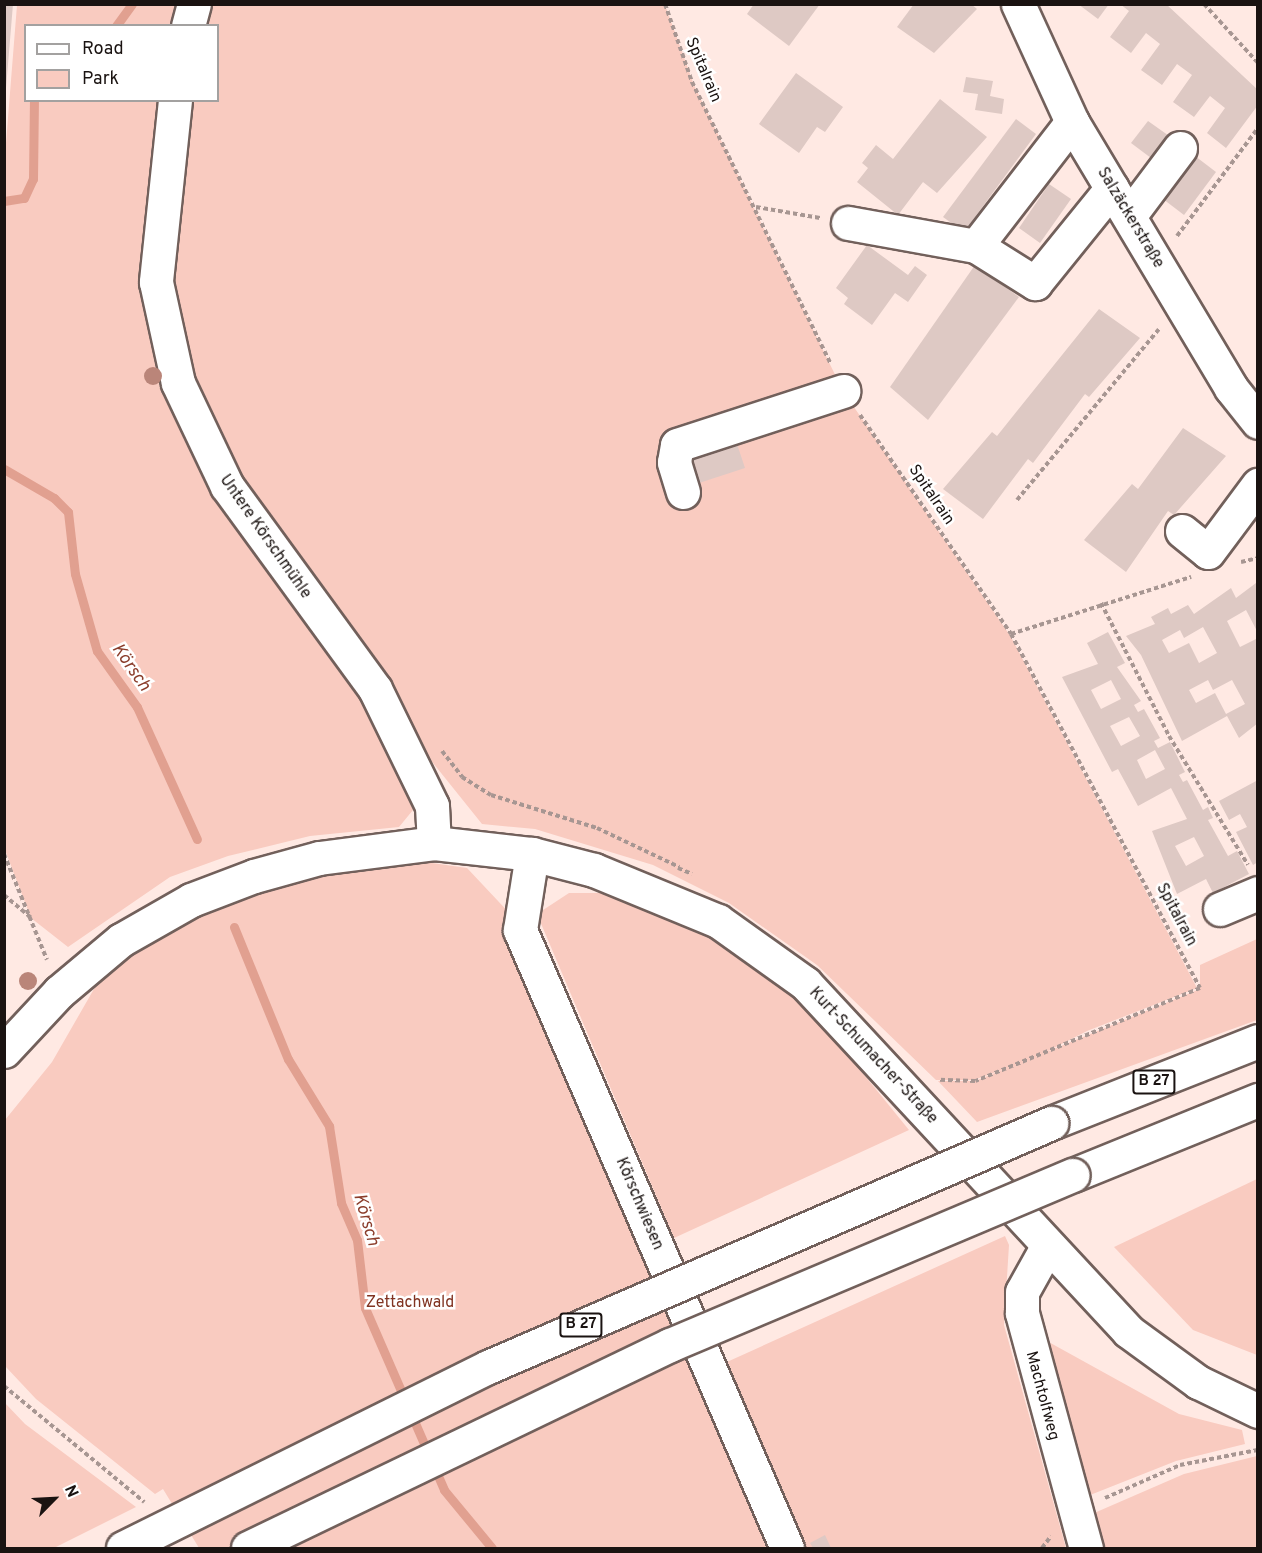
<!DOCTYPE html>
<html>
<head>
<meta charset="utf-8">
<style>
  body { margin:0 }
  #map { position:relative; width:1262px; height:1553px; overflow:hidden; background:#ffe9e3; font-family:Overpass,sans-serif }
  div>[style] { position:absolute }
  .green>* { inset:0; background:#f9cbc0 }
  .stream>* { height:9px; margin:-4.5px; padding:0 4.5px; transform-origin:4.5px; border-radius:4.5px; background:#e1a090 }
  .building>* { inset:0; background:#dec9c4 }
  .path>* { height:4px; margin-top:-2px; transform-origin:0; background:repeating-linear-gradient(90deg,#a79692 0 4.5px,transparent 0 7.5px) }
  .roads { filter:drop-shadow(2px 0 #72605b) drop-shadow(-2px 0 #72605b) drop-shadow(0 2px #72605b) drop-shadow(0 -2px #72605b) }
  .minor>* { height:33px; margin:-16.5px; padding:0 16.5px; transform-origin:16.5px; border-radius:16.5px; background:#fff }
  .highway>* { height:33px; margin:-16.5px; padding:0 16.5px; transform-origin:16.5px; border-radius:16.5px; background:#fff }
  .bridges { filter:drop-shadow(2px 0 #72605b) drop-shadow(-2px 0 #72605b) drop-shadow(0 2px #72605b) drop-shadow(0 -2px #72605b) }
  .highway-bridge>* { height:33px; margin:-16.5px; padding:0 16.5px; transform-origin:16.5px; border-radius:16.5px; background:#fff }
  .trees>* { width:18px; height:18px; margin:-9px; border-radius:50%; background:#ba8579 }
  span { translate:-50% -50%; white-space:nowrap; text-align:center; line-height:1.15; -webkit-text-stroke:5px #fff; paint-order:stroke }
  .shield-label span { padding:2px 4px; background:#fff; border:2px solid; border-radius:4px; -webkit-text-stroke-width:0 }
  .shield-label { font-size:15px; color:#1a1311; font-weight:700 }
  .street-label { font-size:16px; color:#1a1311 }
  .park-label { font-size:16px; color:#813422 }
  .water-label { font-size:18px; color:#8b3d2b; font-style:italic }
  .frame { position:absolute; inset:0; border:6px solid #1a1311; pointer-events:none }
  .legend { position:absolute; left:24px; top:24px; width:195px; height:78px; box-sizing:border-box; background:#fff; border:2px solid #a3a1a0; margin:0; padding:8px 10px; list-style:none; font-size:18px; color:#1a1311 }
  .legend li { display:flex; align-items:center; gap:12px; height:30px }
  .legend b { width:30px; border:2px solid #a3a1a0 }
  .north { position:absolute; left:24px; top:1469px; width:60px; height:60px; -webkit-text-stroke:4px #fff; paint-order:stroke; rotate:66deg; font-size:16px; font-weight:700; line-height:24px; text-align:center; color:#1a1311 }
  .north::after { content:''; display:block; margin:auto; width:21px; height:27px; background:#1a1311; clip-path:polygon(50% 0,100% 100%,50% 72%,0 100%) }
</style>
</head>
<body>
<div id="map">
  <div class="green">
    <i style="clip-path:polygon(17px 5px,186px 5px,180px 25px,26px 26px,26px 100px,166px 101px,149px 318px,410px 783px,413px 810px,399px 827px,310px 836px,228px 856px,170px 877px,68px 947px,31px 918px,5px 850px,4px 168px)"></i>
    <i style="clip-path:polygon(205px 5px,665px 5px,694px 85px,843px 391px,1011px 637px,1197px 988px,1087px 1031px,1044px 1053px,1200px 989px,1200px 965px,1257px 939px,1257px 1020px,977px 1122px,938px 1081px,975px 1081px,1010px 1067px,974px 1080px,936px 1080px,817px 965px,729px 903px,653px 865px,535px 829px,482px 824px,417px 743px,275px 541px,186px 376px,165px 243px,184px 101px,218px 100px,218px 26px,199px 25px)"></i>
    <i style="clip-path:polygon(425px 862px,467px 868px,515px 919px,777px 1548px,199px 1548px,163px 1489px,155px 1494px,36px 1399px,5px 1366px,5px 1120px,52px 1062px,102px 975px,192px 917px,256px 891px,366px 866px)"></i>
    <i style="clip-path:polygon(569px 893px,640px 893px,714px 931px,796px 991px,909px 1130px,674px 1238px,537px 914px)"></i>
    <i style="clip-path:polygon(1257px 1179px,1257px 1355px,1193px 1330px,1114px 1247px)"></i>
    <i style="clip-path:polygon(1005px 1236px,1009px 1245px,1004px 1325px,1066px 1548px,799px 1548px,718px 1366px)"></i>
    <i style="clip-path:polygon(1036px 1335px,1179px 1414px,1242px 1430px,1245px 1444px,1176px 1461px,1080px 1499px)"></i>
    <i style="clip-path:polygon(5px 1403px,25px 1424px,136px 1507px,54px 1548px,5px 1548px)"></i>
    <i style="clip-path:polygon(1257px 1456px,1257px 1548px,1096px 1548px,1085px 1517px,1184px 1474px)"></i>
  </div>
  <div class="stream">
    <i style="left:116px;top:26px;width:27px;rotate:-54deg"></i>
    <i style="left:4px;top:201px;width:20px;rotate:-9deg"></i>
    <i style="left:24px;top:198px;width:21px;rotate:-65deg"></i>
    <i style="left:33px;top:179px;width:79px;rotate:-89.3deg"></i>
    <i style="left:4px;top:469px;width:58px;rotate:30.1deg"></i>
    <i style="left:54px;top:498px;width:20px;rotate:45deg"></i>
    <i style="left:68px;top:512px;width:62px;rotate:83.6deg"></i>
    <i style="left:75px;top:574px;width:80px;rotate:74.1deg"></i>
    <i style="left:97px;top:651px;width:69px;rotate:54.5deg"></i>
    <i style="left:137px;top:707px;width:145px;rotate:65.6deg"></i>
    <i style="left:234px;top:927px;width:143px;rotate:67.8deg"></i>
    <i style="left:288px;top:1059px;width:79px;rotate:58.5deg"></i>
    <i style="left:329px;top:1126px;width:78px;rotate:81.1deg"></i>
    <i style="left:341px;top:1203px;width:40px;rotate:66.6deg"></i>
    <i style="left:357px;top:1240px;width:68px;rotate:83.3deg"></i>
    <i style="left:365px;top:1308px;width:198px;rotate:66.5deg"></i>
    <i style="left:444px;top:1490px;width:75px;rotate:50.4deg"></i>
  </div>
  <div class="building">
    <i style="clip-path:polygon(4px 4px,13px 4px,6px 88px,4px 88px)"></i>
    <i style="clip-path:polygon(754px 4px,820px 4px,789px 46px,747px 14px)"></i>
    <i style="clip-path:polygon(914px 4px,971px 4px,977px 9px,934px 53px,897px 27px)"></i>
    <i style="clip-path:polygon(1078px 4px,1109px 4px,1098px 19px)"></i>
    <i style="clip-path:polygon(1120px 4px,1166px 4px,1258px 90px,1258px 105px,1226px 148px,1207px 133px,1225px 108px,1210px 96px,1194px 117px,1173px 102px,1192px 75px,1177px 64px,1162px 85px,1141px 70px,1160px 44px,1146px 33px,1131px 53px,1110px 37px,1129px 11px)"></i>
    <i style="clip-path:polygon(796px 73px,843px 107px,825px 132px,817px 127px,799px 153px,759px 124px)"></i>
    <i style="clip-path:polygon(966px 77px,993px 81px,990px 96px,1004px 99px,1002px 114px,975px 110px,978px 94px,963px 92px)"></i>
    <i style="clip-path:polygon(940px 99px,987px 137px,937px 193px,923px 182px,898px 215px,857px 182px,868px 168px,862px 163px,876px 145px,893px 159px)"></i>
    <i style="clip-path:polygon(1016px 119px,1036px 134px,964px 232px,943px 217px)"></i>
    <i style="clip-path:polygon(1148px 121px,1172px 138px,1155px 161px,1131px 143px)"></i>
    <i style="clip-path:polygon(1195px 156px,1216px 172px,1184px 215px,1163px 199px)"></i>
    <i style="clip-path:polygon(1049px 184px,1071px 199px,1040px 243px,1019px 228px)"></i>
    <i style="clip-path:polygon(867px 245px,908px 275px,915px 266px,927px 275px,908px 302px,895px 293px,872px 325px,844px 304px,848px 298px,836px 288px)"></i>
    <i style="clip-path:polygon(975px 265px,1019px 297px,928px 420px,890px 387px)"></i>
    <i style="clip-path:polygon(1099px 309px,1140px 338px,1089px 397px,1085px 394px,1033px 463px,1028px 459px,983px 519px,943px 489px,992px 432px,997px 436px)"></i>
    <i style="clip-path:polygon(1183px 428px,1226px 456px,1174px 515px,1168px 511px,1126px 572px,1084px 540px,1132px 484px,1138px 489px)"></i>
    <i style="clip-path:polygon(733px 432px,745px 468px,696px 484px,684px 447px)"></i>
    <i style="clip-path:polygon(evenodd,1256px 583px,1258px 633px,1246px 610px,1227px 621px,1240px 647px,1258px 638px,1258px 723px,1239px 738px,1227px 716px,1182px 741px,1141px 655px,1126px 636px,1155px 624px,1151px 617px,1168px 608px,1171px 614px,1188px 605px,1194px 614px,1231px 588px,1236px 598px,1256px 583px,1203px 627px,1217px 653px,1199px 663px,1189px 643px,1169px 653px,1162px 640px,1180px 630px,1184px 638px,1203px 627px,1256px 583px,1208px 680px,1213px 690px,1232px 680px,1245px 704px,1226px 714px,1215px 693px,1196px 703px,1189px 690px,1208px 680px)"></i>
    <i style="clip-path:polygon(evenodd,1108px 632px,1125px 663px,1117px 667px,1141px 701px,1134px 705px,1138px 712px,1144px 709px,1160px 738px,1154px 741px,1158px 748px,1170px 742px,1185px 772px,1179px 775px,1183px 782px,1187px 780px,1203px 810px,1208px 807px,1213px 818px,1208px 820px,1228px 856px,1237px 851px,1249px 874px,1213px 893px,1206px 879px,1177px 894px,1152px 831px,1187px 819px,1171px 788px,1138px 806px,1118px 769px,1112px 772px,1062px 677px,1098px 664px,1087px 643px,1108px 632px,1111px 680px,1121px 699px,1101px 709px,1091px 690px,1111px 680px,1108px 632px,1129px 717px,1140px 736px,1121px 746px,1110px 726px,1129px 717px,1108px 632px,1155px 750px,1165px 769px,1146px 779px,1137px 760px,1155px 750px,1108px 632px,1194px 837px,1204px 856px,1186px 866px,1175px 846px,1194px 837px)"></i>
    <i style="clip-path:polygon(1258px 780px,1258px 862px,1253px 865px,1236px 832px,1247px 827px,1240px 814px,1229px 820px,1219px 801px)"></i>
    <i style="clip-path:polygon(825px 1535px,831px 1548px,813px 1548px,810px 1543px)"></i>
  </div>
  <div class="path">
    <i style="left:665px;top:4px;width:83px;rotate:70.9deg"></i>
    <i style="left:692px;top:82px;width:314px;rotate:63.8deg"></i>
    <i style="left:1204px;top:4px;width:80px;rotate:47.5deg"></i>
    <i style="left:756px;top:207px;width:65px;rotate:9.8deg"></i>
    <i style="left:1177px;top:236px;width:135px;rotate:-53.1deg"></i>
    <i style="left:860px;top:415px;width:266px;rotate:55.4deg"></i>
    <i style="left:1011px;top:634px;width:401px;rotate:61.9deg"></i>
    <i style="left:1200px;top:988px;width:243px;rotate:157.5deg"></i>
    <i style="left:975px;top:1081px;width:36px;rotate:-178deg"></i>
    <i style="left:1017px;top:500px;width:222px;rotate:-50.3deg"></i>
    <i style="left:1241px;top:562px;width:17px;rotate:-13deg"></i>
    <i style="left:1101px;top:603px;width:149px;rotate:62.9deg"></i>
    <i style="left:1169px;top:736px;width:151px;rotate:58.5deg"></i>
    <i style="left:1011px;top:634px;width:189px;rotate:-17.6deg"></i>
    <i style="left:442px;top:751px;width:33px;rotate:52deg"></i>
    <i style="left:462px;top:777px;width:34px;rotate:32deg"></i>
    <i style="left:491px;top:795px;width:111px;rotate:17.3deg"></i>
    <i style="left:597px;top:828px;width:91px;rotate:25.4deg"></i>
    <i style="left:4px;top:854px;width:114px;rotate:67.9deg"></i>
    <i style="left:678px;top:868px;width:15px;rotate:23deg"></i>
    <i style="left:4px;top:895px;width:35px;rotate:40deg"></i>
    <i style="left:4px;top:1386px;width:182px;rotate:39.6deg"></i>
    <i style="left:1105px;top:1498px;width:82px;rotate:-23.7deg"></i>
    <i style="left:1180px;top:1465px;width:79px;rotate:-10.9deg"></i>
    <i style="left:1042px;top:1548px;width:15px;rotate:-53deg"></i>
  </div>
  <div class="roads">
    <div class="minor">
      <i style="left:1018px;top:4px;width:130px;rotate:65.4deg"></i>
      <i style="left:1072px;top:122px;width:310px;rotate:59.1deg"></i>
      <i style="left:1231px;top:388px;width:43px;rotate:51.5deg"></i>
      <i style="left:188px;top:26px;width:23px;rotate:-75deg"></i>
      <i style="left:175px;top:100px;width:183px;rotate:96deg"></i>
      <i style="left:156px;top:282px;width:103px;rotate:77.7deg"></i>
      <i style="left:178px;top:383px;width:114px;rotate:64.6deg"></i>
      <i style="left:227px;top:486px;width:251px;rotate:53.9deg"></i>
      <i style="left:375px;top:689px;width:130px;rotate:64deg"></i>
      <i style="left:432px;top:806px;width:37px;rotate:87deg"></i>
      <i style="left:1129px;top:216px;width:85px;rotate:-53.1deg"></i>
      <i style="left:848px;top:223px;width:130px;rotate:10.2deg"></i>
      <i style="left:976px;top:246px;width:157px;rotate:-52.3deg"></i>
      <i style="left:976px;top:246px;width:70px;rotate:32.1deg"></i>
      <i style="left:1035px;top:283px;width:122px;rotate:-51deg"></i>
      <i style="left:683px;top:492px;width:31px;rotate:-107deg"></i>
      <i style="left:674px;top:462px;width:17px;rotate:-80deg"></i>
      <i style="left:677px;top:445px;width:175px;rotate:-18deg"></i>
      <i style="left:1182px;top:531px;width:33px;rotate:39deg"></i>
      <i style="left:1208px;top:552px;width:84px;rotate:-53.3deg"></i>
      <i style="left:532px;top:854px;width:77px;rotate:99deg"></i>
      <i style="left:520px;top:930px;width:673px;rotate:66.63deg"></i>
      <i style="left:1220px;top:909px;width:41px;rotate:-22.8deg"></i>
      <i style="left:4px;top:1051px;width:81px;rotate:-47deg"></i>
      <i style="left:59px;top:992px;width:81px;rotate:-40deg"></i>
      <i style="left:121px;top:940px;width:81px;rotate:-29.7deg"></i>
      <i style="left:191px;top:900px;width:67px;rotate:-20.9deg"></i>
      <i style="left:254px;top:876px;width:67px;rotate:-15.5deg"></i>
      <i style="left:319px;top:858px;width:116px;rotate:-7.4deg"></i>
      <i style="left:434px;top:843px;width:99px;rotate:6.4deg"></i>
      <i style="left:532px;top:854px;width:64px;rotate:14.5deg"></i>
      <i style="left:594px;top:870px;width:134px;rotate:22.4deg"></i>
      <i style="left:718px;top:921px;width:107px;rotate:35.5deg"></i>
      <i style="left:805px;top:983px;width:475px;rotate:47.1deg"></i>
      <i style="left:1128px;top:1331px;width:87px;rotate:36.1deg"></i>
      <i style="left:1198px;top:1382px;width:67px;rotate:25.8deg"></i>
      <i style="left:1047px;top:1247px;width:51px;rotate:119.1deg"></i>
      <i style="left:1022px;top:1292px;width:21px;rotate:90deg"></i>
      <i style="left:1022px;top:1313px;width:244px;rotate:74.8deg"></i>
    </div>
    <div class="highway">
      <i style="left:1051px;top:1123px;width:223px;rotate:-21.6deg"></i>
      <i style="left:1073px;top:1175px;width:200px;rotate:-22.1deg"></i>
    </div>
  </div>
  <div class="bridges">
    <div class="highway-bridge">
      <i style="left:123px;top:1548px;width:407px;rotate:-26.4deg"></i>
      <i style="left:488px;top:1367px;width:614px;rotate:-23.43deg"></i>
      <i style="left:248px;top:1548px;width:468px;rotate:-25.7deg"></i>
      <i style="left:670px;top:1345px;width:437px;rotate:-22.9deg"></i>
    </div>
  </div>
  <div class="trees">
    <i style="left:153px;top:376px"></i>
    <i style="left:28px;top:981px"></i>
  </div>
  <div class="shield-label">
    <span style="left:1154px;top:1082px">B 27</span>
    <span style="left:581px;top:1325px">B 27</span>
  </div>
  <div class="street-label">
    <span style="left:703px;top:70px;rotate:67deg">Spitalrain</span>
    <span style="left:1130px;top:218px;rotate:59deg">Salzäckerstraße</span>
    <span style="left:931px;top:495px;rotate:56deg">Spitalrain</span>
    <span style="left:265px;top:537px;rotate:55deg">Untere Körschmühle</span>
    <span style="left:1176px;top:915px;rotate:62deg">Spitalrain</span>
    <span style="left:873px;top:1056px;rotate:47deg">Kurt-Schumacher-Straße</span>
    <span style="left:639px;top:1204px;rotate:67deg">Körschwiesen</span>
    <span style="left:1042px;top:1396px;rotate:75deg">Machtolfweg</span>
  </div>
  <div class="park-label">
    <span style="left:410px;top:1303px">Zettachwald</span>
  </div>
  <div class="water-label">
    <span style="left:130px;top:668px;rotate:55deg">Körsch</span>
    <span style="left:365px;top:1220px;rotate:74deg">Körsch</span>
  </div>
  <div class="frame"></div>
  <ul class="legend">
  <li><b style="height:8px;background:#fff"></b>Road</li>
  <li><b style="height:16px;background:#f9cbc0"></b>Park</li>
  </ul>
  <div class="north">N</div>
</div>
</body>
</html>
